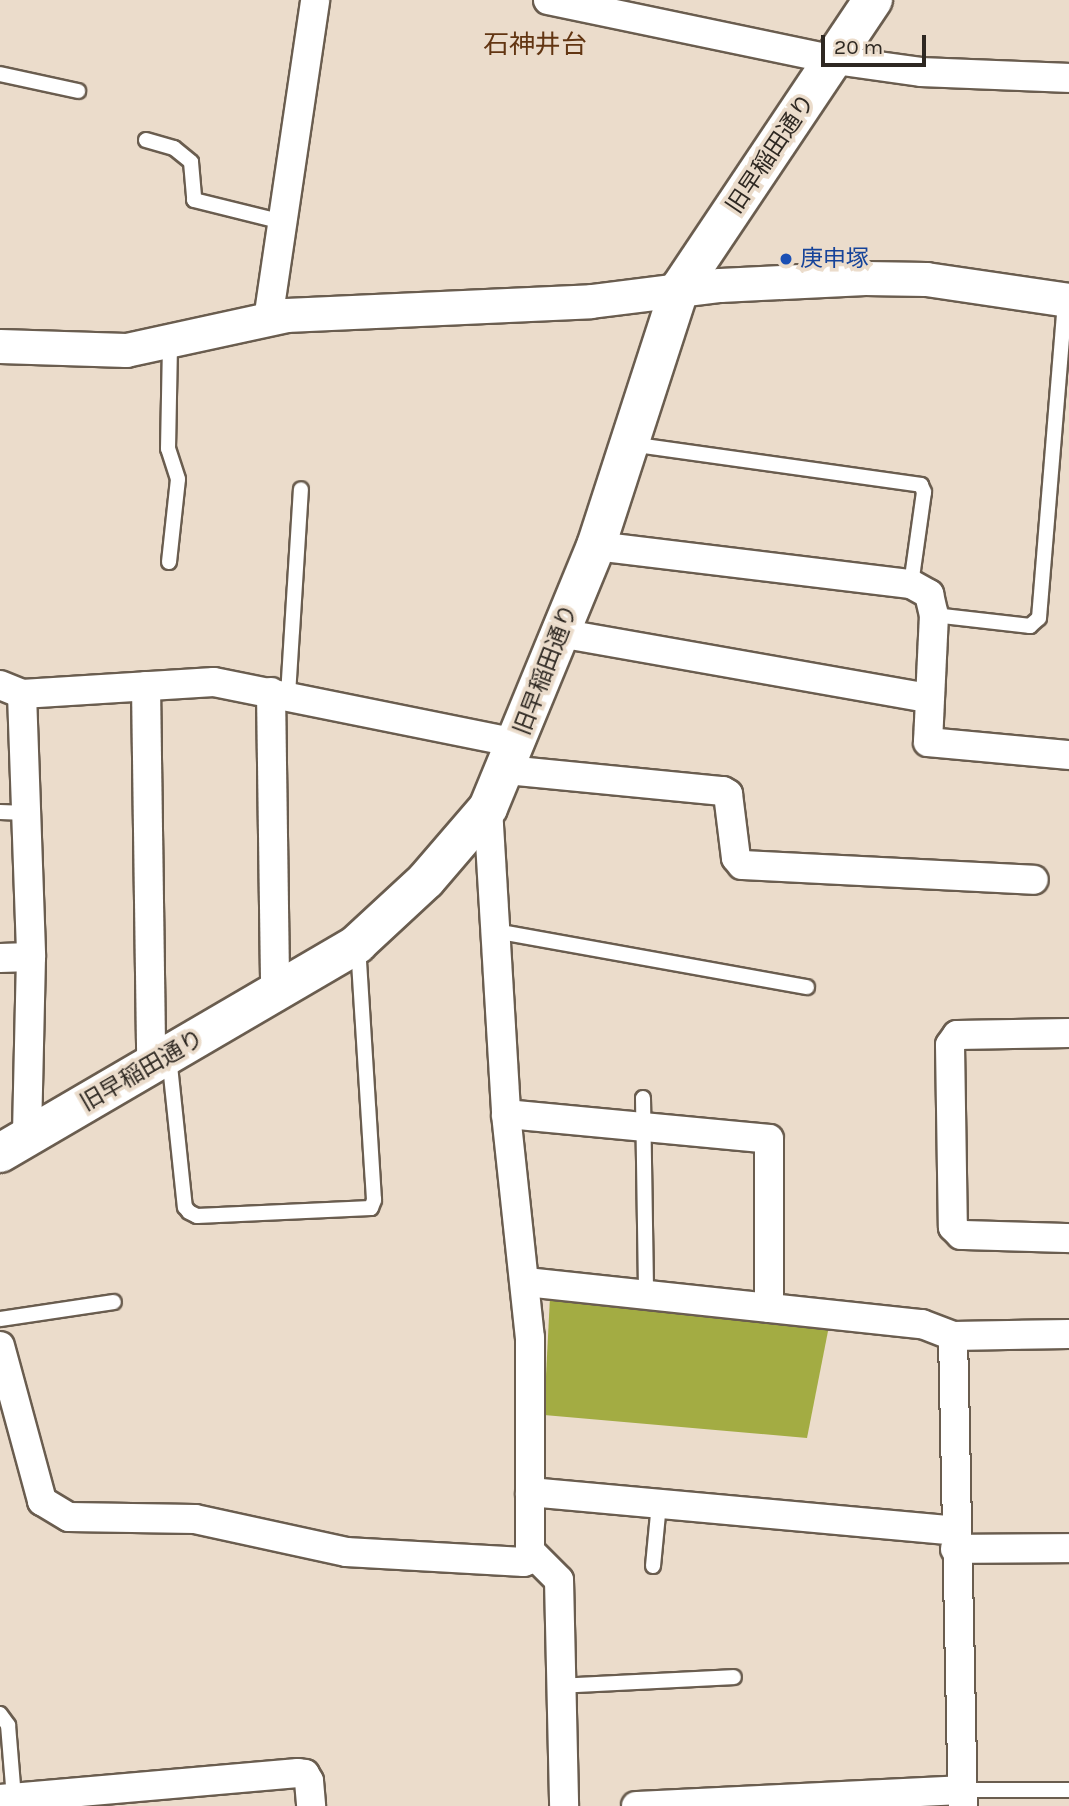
<!DOCTYPE html>
<html>
<head>
<meta charset="utf-8">
<style>
  body { margin:0 }
  #map { position:relative; width:1069px; height:1806px; overflow:hidden; background:#ebdccb; font-family:Karla,"Noto Sans JP",sans-serif }
  div>[style] { position:absolute }
  .forest>* { inset:0; background:#a3ac43 }
  .roads { filter:drop-shadow(2px 0 #6a5d4f) drop-shadow(-2px 0 #6a5d4f) drop-shadow(0 2px #6a5d4f) drop-shadow(0 -2px #6a5d4f) }
  .service>* { height:14px; margin:-7px; padding:0 7px; transform-origin:7px; border-radius:7px; background:#fff }
  .minor>* { height:28px; margin:-14px; padding:0 14px; transform-origin:14px; border-radius:14px; background:#fff }
  .tertiary>* { height:33px; margin:-16.5px; padding:0 16.5px; transform-origin:16.5px; border-radius:16.5px; background:#fff }
  .primary>* { height:38px; margin:-19px; padding:0 19px; transform-origin:19px; border-radius:19px; background:#fff }
  .dots>* { width:19px; height:19px; translate:-50% -50%; box-sizing:border-box; border:4px solid #ebdccb; border-radius:50% }
  span { translate:-50% -50%; white-space:nowrap; text-align:center; line-height:1.15; -webkit-text-stroke:7px #ebdccb; paint-order:stroke }
  .street-label { font-size:23px; color:#2e2822 }
  .transit-label { font-size:23px; color:#164399 }
  .left { translate:0 -50%; text-align:left }
  .quarter-label { font-size:26px; color:#623512 }
  .scale { position:absolute; left:821px; top:35px; width:105px; height:32px; box-sizing:border-box; border:4px solid #2e2822; border-top:0; padding-left:9px; font-size:21px; line-height:24px; white-space:nowrap; color:#2e2822; -webkit-text-stroke:5px #ebdccb; paint-order:stroke }
</style>
</head>
<body>
<div id="map">
  <div class="forest">
    <i style="clip-path:polygon(550px 1297px,829px 1326px,807px 1438px,544px 1415px)"></i>
  </div>
  <div class="roads">
    <div class="service">
      <i style="left:0;top:74px;width:80px;rotate:12.3deg"></i>
      <i style="left:146px;top:140px;width:29px;rotate:16deg"></i>
      <i style="left:174px;top:148px;width:22px;rotate:39deg"></i>
      <i style="left:191px;top:162px;width:38px;rotate:85deg"></i>
      <i style="left:194px;top:200px;width:92px;rotate:13.9deg"></i>
      <i style="left:630px;top:444px;width:294px;rotate:8deg"></i>
      <i style="left:921px;top:485px;width:8px;rotate:67deg"></i>
      <i style="left:924px;top:492px;width:93px;rotate:98deg"></i>
      <i style="left:169px;top:562px;width:83px;rotate:-83.8deg"></i>
      <i style="left:178px;top:479px;width:32px;rotate:-108deg"></i>
      <i style="left:168px;top:449px;width:107px;rotate:-88.9deg"></i>
      <i style="left:934px;top:615px;width:97px;rotate:6.5deg"></i>
      <i style="left:1030px;top:626px;width:12px;rotate:-42deg"></i>
      <i style="left:1039px;top:618px;width:320px;rotate:-85.3deg"></i>
      <i style="left:288px;top:695px;width:206px;rotate:-86.4deg"></i>
      <i style="left:0;top:812px;width:27px;rotate:2deg"></i>
      <i style="left:495px;top:931px;width:317px;rotate:10.2deg"></i>
      <i style="left:169px;top:1056px;width:152px;rotate:84deg"></i>
      <i style="left:185px;top:1207px;width:6px;rotate:51deg"></i>
      <i style="left:189px;top:1212px;width:9px;rotate:27deg"></i>
      <i style="left:197px;top:1216px;width:174px;rotate:-2.6deg"></i>
      <i style="left:371px;top:1208px;width:9px;rotate:-69deg"></i>
      <i style="left:374px;top:1200px;width:253px;rotate:-93.6deg"></i>
      <i style="left:643px;top:1098px;width:195px;rotate:89.1deg"></i>
      <i style="left:0;top:1319px;width:115px;rotate:-8.5deg"></i>
      <i style="left:653px;top:1566px;width:62px;rotate:-84.5deg"></i>
      <i style="left:559px;top:1686px;width:175px;rotate:-2.9deg"></i>
      <i style="left:0;top:1714px;width:14px;rotate:54deg"></i>
      <i style="left:8px;top:1725px;width:73px;rotate:85.3deg"></i>
      <i style="left:962px;top:1790px;width:107px"></i>
    </div>
    <div class="minor">
      <i style="left:548px;top:0;width:293px;rotate:11.8deg"></i>
      <i style="left:835px;top:60px;width:88px;rotate:7.9deg"></i>
      <i style="left:922px;top:72px;width:147px;rotate:2.3deg"></i>
      <i style="left:268px;top:320px;width:323px;rotate:-81.6deg"></i>
      <i style="left:596px;top:546px;width:317px;rotate:6.9deg"></i>
      <i style="left:911px;top:584px;width:21px;rotate:29deg"></i>
      <i style="left:929px;top:594px;width:22px;rotate:77deg"></i>
      <i style="left:934px;top:615px;width:127px;rotate:92.7deg"></i>
      <i style="left:928px;top:742px;width:142px;rotate:5.3deg"></i>
      <i style="left:559px;top:633px;width:374px;rotate:10deg"></i>
      <i style="left:0;top:685px;width:24px;rotate:22deg"></i>
      <i style="left:22px;top:694px;width:192px;rotate:-3.6deg"></i>
      <i style="left:214px;top:682px;width:309px;rotate:11.4deg"></i>
      <i style="left:146px;top:686px;width:380px;rotate:89.2deg"></i>
      <i style="left:271px;top:692px;width:301px;rotate:89.2deg"></i>
      <i style="left:22px;top:694px;width:263px;rotate:88deg"></i>
      <i style="left:31px;top:957px;width:180px;rotate:91.3deg"></i>
      <i style="left:507px;top:770px;width:217px;rotate:5.6deg"></i>
      <i style="left:723px;top:791px;width:6px;rotate:31deg"></i>
      <i style="left:728px;top:794px;width:64px;rotate:82.9deg"></i>
      <i style="left:736px;top:858px;width:9px;rotate:49deg"></i>
      <i style="left:742px;top:865px;width:292px;rotate:2.9deg"></i>
      <i style="left:488px;top:808px;width:307px;rotate:86.6deg"></i>
      <i style="left:506px;top:1114px;width:225px;rotate:83.9deg"></i>
      <i style="left:530px;top:1338px;width:213px;rotate:90deg"></i>
      <i style="left:530px;top:1551px;width:41px;rotate:45deg"></i>
      <i style="left:559px;top:1580px;width:226px;rotate:88.7deg"></i>
      <i style="left:0;top:958px;width:31px;rotate:-2deg"></i>
      <i style="left:1069px;top:1033px;width:112px;rotate:179deg"></i>
      <i style="left:957px;top:1035px;width:12px;rotate:125deg"></i>
      <i style="left:950px;top:1045px;width:182px;rotate:89.1deg"></i>
      <i style="left:953px;top:1227px;width:11px;rotate:45deg"></i>
      <i style="left:961px;top:1235px;width:108px;rotate:1.6deg"></i>
      <i style="left:506px;top:1114px;width:264px;rotate:5.4deg"></i>
      <i style="left:769px;top:1139px;width:169px;rotate:90deg"></i>
      <i style="left:526px;top:1282px;width:398px;rotate:6.1deg"></i>
      <i style="left:922px;top:1324px;width:33px;rotate:21deg"></i>
      <i style="left:953px;top:1336px;width:116px;rotate:-1deg"></i>
      <i style="left:953px;top:1336px;width:470px;rotate:88.8deg"></i>
      <i style="left:0;top:1346px;width:161px;rotate:74.8deg"></i>
      <i style="left:42px;top:1501px;width:31px;rotate:31deg"></i>
      <i style="left:69px;top:1517px;width:126px;rotate:0.9deg"></i>
      <i style="left:195px;top:1519px;width:155px;rotate:12.3deg"></i>
      <i style="left:346px;top:1552px;width:178px;rotate:3.2deg"></i>
      <i style="left:524px;top:1562px;width:11px;rotate:-22deg"></i>
      <i style="left:530px;top:1492px;width:427px;rotate:5.2deg"></i>
      <i style="left:955px;top:1549px;width:114px;rotate:-0.5deg"></i>
      <i style="left:0;top:1799px;width:299px;rotate:-5deg"></i>
      <i style="left:298px;top:1773px;width:7px;rotate:8deg"></i>
      <i style="left:305px;top:1774px;width:8px;rotate:60deg"></i>
      <i style="left:309px;top:1781px;width:25px;rotate:85deg"></i>
      <i style="left:636px;top:1806px;width:326px;rotate:-2.8deg"></i>
    </div>
    <div class="tertiary">
      <i style="left:0;top:346px;width:126px;rotate:1.8deg"></i>
      <i style="left:126px;top:350px;width:164px;rotate:-12.3deg"></i>
      <i style="left:286px;top:315px;width:305px;rotate:-2.6deg"></i>
      <i style="left:591px;top:301px;width:130px;rotate:-7.1deg"></i>
      <i style="left:720px;top:285px;width:145px;rotate:-2.8deg"></i>
      <i style="left:865px;top:278px;width:61px;rotate:0.9deg"></i>
      <i style="left:926px;top:279px;width:145px;rotate:8.4deg"></i>
    </div>
    <div class="primary">
      <i style="left:0;top:1153px;width:414px;rotate:-30.3deg"></i>
      <i style="left:357px;top:944px;width:94px;rotate:-42.8deg"></i>
      <i style="left:426px;top:880px;width:95px;rotate:-49.3deg"></i>
      <i style="left:488px;top:808px;width:283px;rotate:-67.6deg"></i>
      <i style="left:596px;top:546px;width:271px;rotate:-72deg"></i>
      <i style="left:680px;top:288px;width:347px;rotate:-56.2deg"></i>
    </div>
  </div>
  <div class="dots">
    <i style="left:786px;top:259px;background:#1a4fb4"></i>
  </div>
  <div class="street-label">
    <span style="left:771px;top:154px;rotate:-56deg">旧早稲田通り</span>
    <span style="left:546px;top:670px;rotate:-69deg">旧早稲田通り</span>
    <span style="left:142px;top:1071px;rotate:-30deg">旧早稲田通り</span>
  </div>
  <div class="transit-label">
    <span class="left" style="left:800px;top:259px">庚申塚</span>
  </div>
  <div class="quarter-label">
    <span style="left:535px;top:45px">石神井台</span>
  </div>
  <div class="scale">20 m</div>
</div>
</body>
</html>
